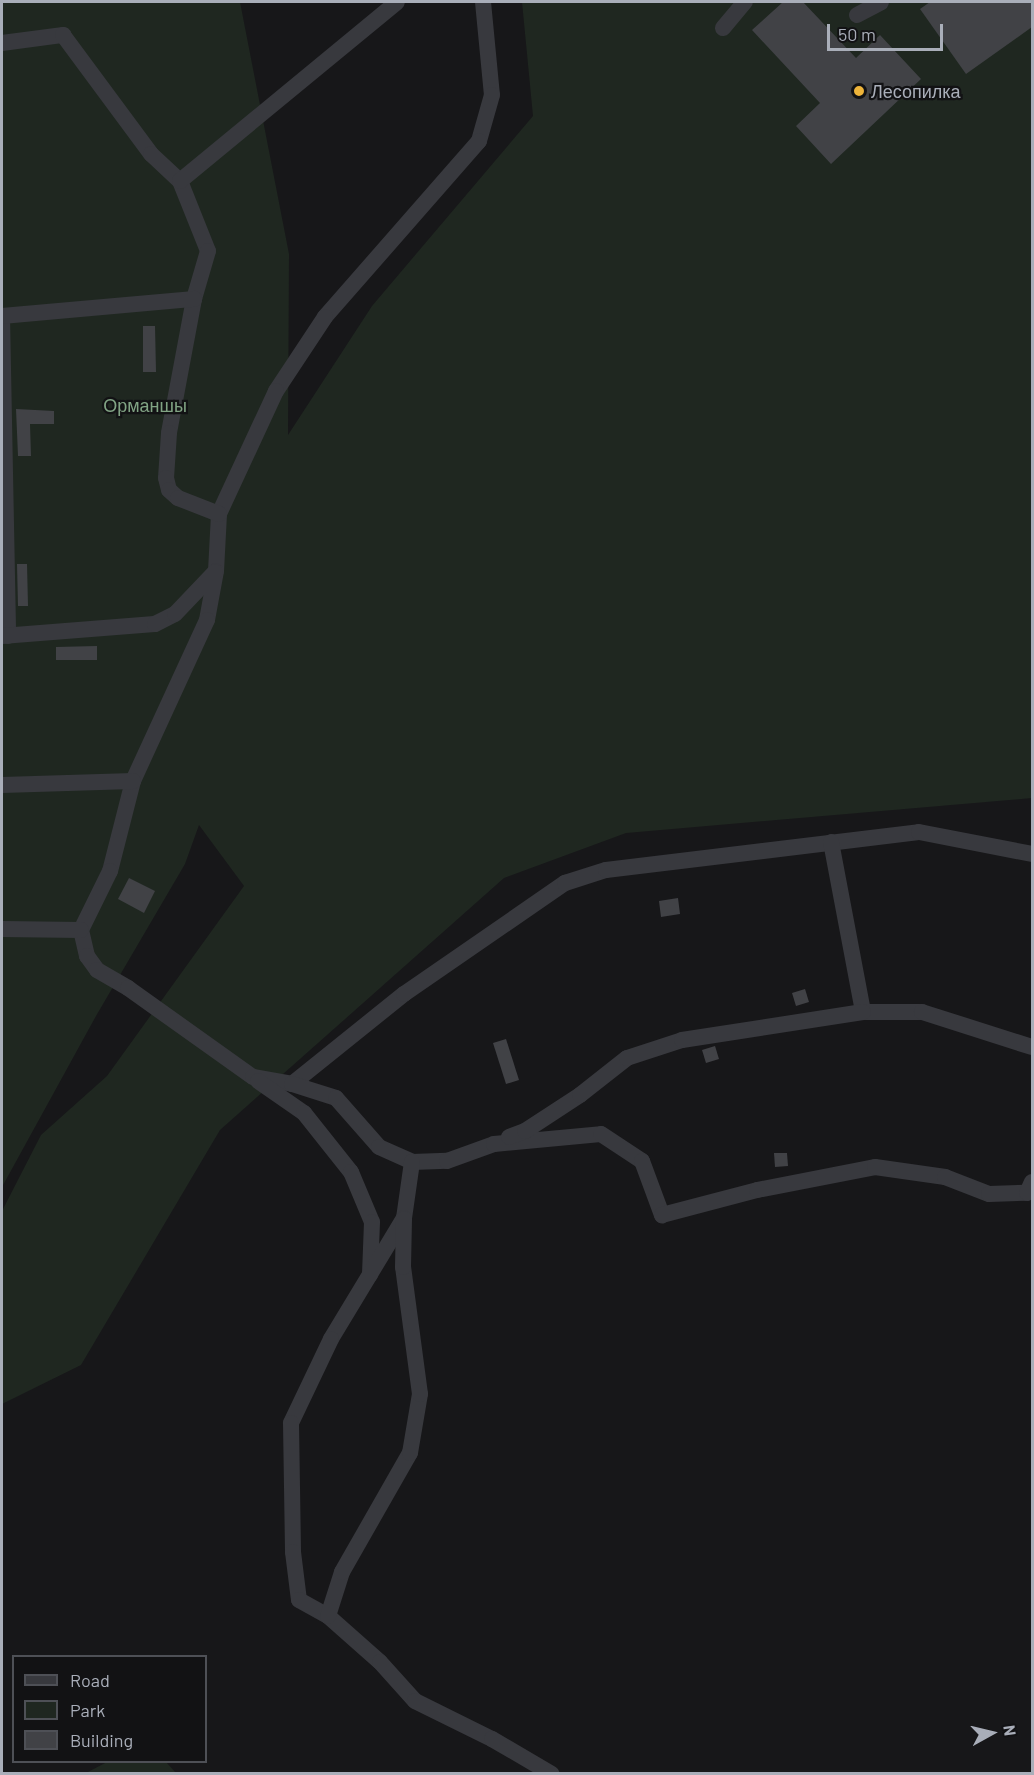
<!DOCTYPE html>
<html>
<head>
<meta charset="utf-8">
<style>
  body { margin:0 }
  #map { position:relative; width:1034px; height:1775px; overflow:hidden; background:#171719; font-family:Barlow,sans-serif }
  div>[style] { position:absolute }
  .green>* { inset:0; background:#1f2720 }
  .building>* { inset:0; background:#414246 }
  .minor>* { height:16px; margin:-8px; padding:0 8px; transform-origin:8px; border-radius:8px; background:#38393e }
  .dots>* { width:16px; height:16px; translate:-50% -50%; box-sizing:border-box; border:3px solid #121214; border-radius:50% }
  span { translate:-50% -50%; white-space:nowrap; text-align:center; line-height:1.15; -webkit-text-stroke:4.5px #121214; paint-order:stroke }
  .poi-label { font-size:18px; color:#a9aeb9 }
  .left { translate:0 -50%; text-align:left }
  .park-label { font-size:18px; color:#81a384 }
  .frame { position:absolute; inset:0; border:3px solid #a9aeb9; pointer-events:none }
  .legend { position:absolute; left:12px; top:1655px; width:195px; height:108px; box-sizing:border-box; background:#121214; border:2px solid #4e5056; margin:0; padding:8px 10px; list-style:none; font-size:18px; color:#a9aeb9 }
  .legend li { display:flex; align-items:center; gap:12px; height:30px }
  .legend b { width:30px; border:2px solid #4e5056 }
  .north { position:absolute; left:962px; top:1703px; width:60px; height:60px; -webkit-text-stroke:4px #121214; paint-order:stroke; rotate:82deg; font-size:16px; font-weight:700; line-height:24px; text-align:center; color:#a9aeb9 }
  .north::after { content:''; display:block; margin:auto; width:21px; height:27px; background:#a9aeb9; clip-path:polygon(50% 0,100% 100%,50% 72%,0 100%) }
  .scale { position:absolute; left:827px; top:24px; width:116px; height:27px; box-sizing:border-box; border:3px solid #a9aeb9; border-top:0; padding-left:8px; font-size:18px; line-height:21px; white-space:nowrap; color:#a9aeb9; -webkit-text-stroke:4px #121214; paint-order:stroke }
</style>
</head>
<body>
<div id="map">
  <div class="green">
    <i style="clip-path:polygon(2px 2px,240px 2px,289px 254px,288px 435px,372px 306px,533px 116px,522px 2px,1032px 2px,1032px 798px,626px 833px,504px 878px,220px 1130px,81px 1365px,2px 1404px,2px 1211px,41px 1135px,107px 1076px,244px 886px,199px 825px,185px 864px,96px 1016px,2px 1187px)"></i>
    <i style="clip-path:polygon(107px 1762px,166px 1762px,176px 1773px,86px 1773px)"></i>
  </div>
  <div class="building">
    <i style="clip-path:polygon(783px 2px,803px 2px,856px 58px,880px 35px,921px 79px,831px 164px,796px 126px,820px 103px,752px 30px)"></i>
    <i style="clip-path:polygon(930px 2px,1032px 2px,1032px 27px,966px 74px,920px 9px)"></i>
    <i style="clip-path:polygon(143px 326px,155px 326px,156px 372px,143px 372px)"></i>
    <i style="clip-path:polygon(16px 409px,54px 411px,54px 424px,30px 424px,31px 456px,18px 456px)"></i>
    <i style="clip-path:polygon(17px 564px,27px 564px,28px 606px,18px 606px)"></i>
    <i style="clip-path:polygon(97px 646px,97px 660px,56px 660px,56px 647px)"></i>
    <i style="clip-path:polygon(129px 878px,155px 891px,144px 913px,118px 899px)"></i>
    <i style="clip-path:polygon(678px 898px,680px 914px,661px 917px,659px 901px)"></i>
    <i style="clip-path:polygon(805px 989px,809px 1002px,796px 1006px,792px 993px)"></i>
    <i style="clip-path:polygon(506px 1039px,519px 1080px,506px 1084px,493px 1043px)"></i>
    <i style="clip-path:polygon(715px 1046px,719px 1059px,706px 1063px,702px 1050px)"></i>
    <i style="clip-path:polygon(774px 1153px,787px 1153px,788px 1166px,775px 1167px)"></i>
  </div>
  <div class="minor">
    <i style="left:483px;top:2px;width:93px;rotate:84.5deg"></i>
    <i style="left:492px;top:95px;width:48px;rotate:105.8deg"></i>
    <i style="left:479px;top:141px;width:234px;rotate:131.2deg"></i>
    <i style="left:325px;top:317px;width:89px;rotate:123.5deg"></i>
    <i style="left:276px;top:391px;width:136px;rotate:114.9deg"></i>
    <i style="left:219px;top:514px;width:57px;rotate:93deg"></i>
    <i style="left:216px;top:571px;width:50px;rotate:100.4deg"></i>
    <i style="left:207px;top:620px;width:177px;rotate:114.7deg"></i>
    <i style="left:133px;top:781px;width:93px;rotate:104.3deg"></i>
    <i style="left:110px;top:871px;width:66px;rotate:116.2deg"></i>
    <i style="left:81px;top:930px;width:27px;rotate:77deg"></i>
    <i style="left:87px;top:956px;width:17px;rotate:54deg"></i>
    <i style="left:97px;top:970px;width:36px;rotate:30deg"></i>
    <i style="left:128px;top:988px;width:153px;rotate:35.5deg"></i>
    <i style="left:253px;top:1077px;width:40px;rotate:10deg"></i>
    <i style="left:292px;top:1084px;width:144px;rotate:-38.8deg"></i>
    <i style="left:404px;top:994px;width:196px;rotate:-34.6deg"></i>
    <i style="left:565px;top:883px;width:43px;rotate:-17.6deg"></i>
    <i style="left:606px;top:870px;width:315px;rotate:-6.9deg"></i>
    <i style="left:919px;top:832px;width:115px;rotate:11deg"></i>
    <i style="left:857px;top:15px;width:27px;rotate:-28deg"></i>
    <i style="left:723px;top:28px;width:34px;rotate:-50deg"></i>
    <i style="left:2px;top:43px;width:62px;rotate:-7.5deg"></i>
    <i style="left:63px;top:35px;width:148px;rotate:53.5deg"></i>
    <i style="left:151px;top:154px;width:40px;rotate:43deg"></i>
    <i style="left:180px;top:181px;width:75px;rotate:68.2deg"></i>
    <i style="left:208px;top:251px;width:50px;rotate:106.3deg"></i>
    <i style="left:194px;top:299px;width:136px;rotate:100.6deg"></i>
    <i style="left:169px;top:433px;width:45px;rotate:93.8deg"></i>
    <i style="left:166px;top:478px;width:12px;rotate:76deg"></i>
    <i style="left:169px;top:490px;width:12px;rotate:42deg"></i>
    <i style="left:178px;top:498px;width:44px;rotate:21.3deg"></i>
    <i style="left:180px;top:181px;width:281px;rotate:-39.5deg"></i>
    <i style="left:2px;top:316px;width:320px;rotate:88.9deg"></i>
    <i style="left:2px;top:316px;width:193px;rotate:-5.1deg"></i>
    <i style="left:2px;top:636px;width:153px;rotate:-4.5deg"></i>
    <i style="left:155px;top:624px;width:22px;rotate:-27deg"></i>
    <i style="left:175px;top:614px;width:58px;rotate:-46.4deg"></i>
    <i style="left:2px;top:785px;width:131px;rotate:-1.7deg"></i>
    <i style="left:831px;top:842px;width:173px;rotate:79.3deg"></i>
    <i style="left:863px;top:1012px;width:59px"></i>
    <i style="left:922px;top:1012px;width:115px;rotate:17.7deg"></i>
    <i style="left:2px;top:929px;width:79px;rotate:0.7deg"></i>
    <i style="left:258px;top:1081px;width:56px;rotate:34.8deg"></i>
    <i style="left:304px;top:1113px;width:75px;rotate:51.5deg"></i>
    <i style="left:351px;top:1172px;width:54px;rotate:67.2deg"></i>
    <i style="left:372px;top:1222px;width:53px;rotate:92.2deg"></i>
    <i style="left:292px;top:1084px;width:46px;rotate:17.7deg"></i>
    <i style="left:336px;top:1098px;width:65px;rotate:48.7deg"></i>
    <i style="left:379px;top:1147px;width:36px;rotate:24deg"></i>
    <i style="left:412px;top:1162px;width:35px;rotate:-2deg"></i>
    <i style="left:447px;top:1161px;width:50px;rotate:-19.9deg"></i>
    <i style="left:494px;top:1144px;width:107px;rotate:-5.3deg"></i>
    <i style="left:601px;top:1134px;width:49px;rotate:33.4deg"></i>
    <i style="left:642px;top:1161px;width:58px;rotate:69.7deg"></i>
    <i style="left:662px;top:1215px;width:98px;rotate:-14.7deg"></i>
    <i style="left:757px;top:1190px;width:120px;rotate:-11deg"></i>
    <i style="left:875px;top:1167px;width:71px;rotate:8.1deg"></i>
    <i style="left:945px;top:1177px;width:47px;rotate:21.1deg"></i>
    <i style="left:989px;top:1194px;width:38px;rotate:-2deg"></i>
    <i style="left:1027px;top:1193px;width:12px;rotate:-66deg"></i>
    <i style="left:509px;top:1137px;width:17px;rotate:-21deg"></i>
    <i style="left:525px;top:1131px;width:66px;rotate:-33.2deg"></i>
    <i style="left:580px;top:1095px;width:60px;rotate:-38.2deg"></i>
    <i style="left:627px;top:1058px;width:58px;rotate:-18.1deg"></i>
    <i style="left:682px;top:1040px;width:183px;rotate:-8.8deg"></i>
    <i style="left:412px;top:1162px;width:57px;rotate:98.1deg"></i>
    <i style="left:404px;top:1218px;width:141px;rotate:121.1deg"></i>
    <i style="left:331px;top:1339px;width:93px;rotate:115.5deg"></i>
    <i style="left:291px;top:1423px;width:129px;rotate:89.1deg"></i>
    <i style="left:293px;top:1552px;width:48px;rotate:82.9deg"></i>
    <i style="left:299px;top:1600px;width:33px;rotate:29deg"></i>
    <i style="left:328px;top:1616px;width:69px;rotate:41.5deg"></i>
    <i style="left:380px;top:1662px;width:52px;rotate:48.1deg"></i>
    <i style="left:415px;top:1701px;width:86px;rotate:26.3deg"></i>
    <i style="left:492px;top:1739px;width:69px;rotate:30.3deg"></i>
    <i style="left:328px;top:1616px;width:46px;rotate:-72.3deg"></i>
    <i style="left:342px;top:1572px;width:137px;rotate:-60.3deg"></i>
    <i style="left:410px;top:1453px;width:60px;rotate:-80.4deg"></i>
    <i style="left:420px;top:1394px;width:128px;rotate:-97.6deg"></i>
    <i style="left:403px;top:1267px;width:48px;rotate:-88.8deg"></i>
  </div>
  <div class="dots">
    <i style="left:859px;top:91px;background:#eeb43a"></i>
  </div>
  <div class="poi-label">
    <span class="left" style="left:871px;top:91px">Лесопилка</span>
  </div>
  <div class="park-label">
    <span style="left:145px;top:405px">Орманшы</span>
  </div>
  <div class="frame"></div>
  <ul class="legend">
  <li><b style="height:8px;background:#38393e"></b>Road</li>
  <li><b style="height:16px;background:#1f2720"></b>Park</li>
  <li><b style="height:16px;background:#414246"></b>Building</li>
  </ul>
  <div class="north">N</div>
  <div class="scale">50 m</div>
</div>
</body>
</html>
